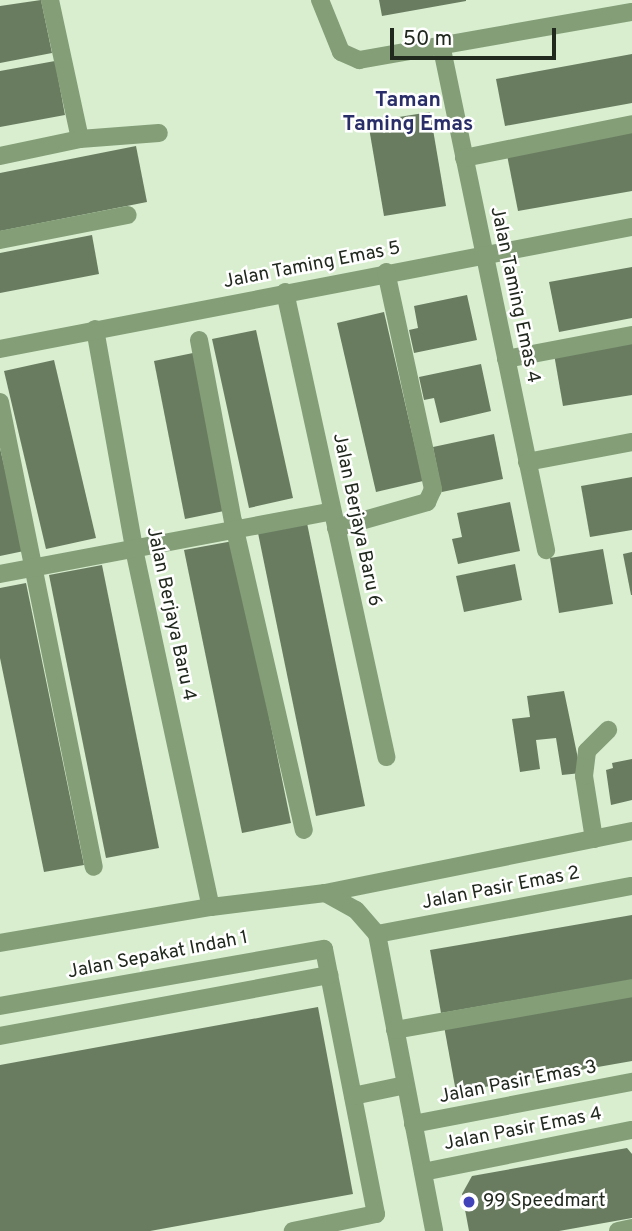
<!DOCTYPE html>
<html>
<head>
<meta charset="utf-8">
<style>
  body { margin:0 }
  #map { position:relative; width:632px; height:1231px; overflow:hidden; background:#d8eecf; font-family:Overpass,sans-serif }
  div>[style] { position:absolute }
  .building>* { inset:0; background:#697c60 }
  .minor>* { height:18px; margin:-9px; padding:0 9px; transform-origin:9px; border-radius:9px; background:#849e78 }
  .dots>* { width:19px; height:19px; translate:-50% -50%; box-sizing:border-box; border:4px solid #fff; border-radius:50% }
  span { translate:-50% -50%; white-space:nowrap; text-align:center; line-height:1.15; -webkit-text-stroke:5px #fff; paint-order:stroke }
  .street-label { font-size:19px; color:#21291e }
  .poi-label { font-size:19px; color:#21291e }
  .left { translate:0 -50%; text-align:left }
  .neighbourhood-label { font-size:21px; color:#2a2e68; font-weight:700 }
  .scale { position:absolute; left:390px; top:28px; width:166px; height:32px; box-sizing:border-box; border:4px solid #21291e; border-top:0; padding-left:9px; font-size:21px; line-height:24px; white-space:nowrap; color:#21291e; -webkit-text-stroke:5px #fff; paint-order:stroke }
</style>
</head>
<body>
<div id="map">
  <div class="building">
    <i style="clip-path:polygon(41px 0,52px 53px,0 63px,0 6px)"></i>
    <i style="clip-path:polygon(379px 0,466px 0,466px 1px,382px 16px)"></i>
    <i style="clip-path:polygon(632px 54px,632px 103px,505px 126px,496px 79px)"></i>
    <i style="clip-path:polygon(55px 61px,65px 115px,0 127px,0 71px)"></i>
    <i style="clip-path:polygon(430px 112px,446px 206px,384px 216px,368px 122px)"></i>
    <i style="clip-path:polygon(632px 132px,632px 191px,518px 211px,507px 155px)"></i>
    <i style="clip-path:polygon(136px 146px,147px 202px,0 231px,0 173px)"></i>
    <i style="clip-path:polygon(92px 235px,99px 274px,0 293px,0 253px)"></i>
    <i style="clip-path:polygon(632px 267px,632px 318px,559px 332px,549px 282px)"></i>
    <i style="clip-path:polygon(467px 295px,477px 340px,414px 353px,409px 330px,418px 328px,414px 306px)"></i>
    <i style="clip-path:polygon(384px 312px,423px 481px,376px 492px,337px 323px)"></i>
    <i style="clip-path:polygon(256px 330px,293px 498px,249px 508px,212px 339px)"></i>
    <i style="clip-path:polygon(632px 341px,632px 395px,563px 406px,554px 354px)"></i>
    <i style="clip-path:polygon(193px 353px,224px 511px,185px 519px,154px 361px)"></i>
    <i style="clip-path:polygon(54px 360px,96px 538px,46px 549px,4px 371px)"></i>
    <i style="clip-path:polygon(481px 364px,491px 411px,440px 423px,434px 398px,424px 400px,419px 377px)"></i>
    <i style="clip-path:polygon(494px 434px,503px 479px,442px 492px,433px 447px)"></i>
    <i style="clip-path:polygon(0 448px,24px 551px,0 556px)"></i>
    <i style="clip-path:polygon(632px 477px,632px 530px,590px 537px,581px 486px)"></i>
    <i style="clip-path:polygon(510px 502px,520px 551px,458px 564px,452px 539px,462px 537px,457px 513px)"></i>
    <i style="clip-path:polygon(307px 523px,365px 806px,316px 816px,258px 533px)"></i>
    <i style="clip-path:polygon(233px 541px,291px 823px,242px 833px,184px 550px)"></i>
    <i style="clip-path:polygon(603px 549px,613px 604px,559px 613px,550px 558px)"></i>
    <i style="clip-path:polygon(632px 552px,632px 595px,631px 595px,623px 554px)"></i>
    <i style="clip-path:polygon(515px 564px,522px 600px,464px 612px,456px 576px)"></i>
    <i style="clip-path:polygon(102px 565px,159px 848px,106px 858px,49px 575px)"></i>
    <i style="clip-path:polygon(26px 583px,84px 865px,44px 872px,0 658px,0 588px)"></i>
    <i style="clip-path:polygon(564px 691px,581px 773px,562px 775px,556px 738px,536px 740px,540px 769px,520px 772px,512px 719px,530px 717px,527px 696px)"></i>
    <i style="clip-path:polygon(632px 759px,632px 800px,611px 805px,606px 770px,613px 768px,612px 763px)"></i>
    <i style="clip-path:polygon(632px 915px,632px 980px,441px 1013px,430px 950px)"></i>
    <i style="clip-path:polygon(632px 993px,632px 1061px,456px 1092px,444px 1026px)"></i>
    <i style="clip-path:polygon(318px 1007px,353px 1194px,150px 1231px,0 1231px,0 1065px)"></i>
    <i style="clip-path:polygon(627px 1148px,632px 1154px,632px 1218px,559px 1231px,469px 1231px,462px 1194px,472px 1176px)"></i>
  </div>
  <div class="minor">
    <i style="left:50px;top:0;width:142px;rotate:77.8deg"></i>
    <i style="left:320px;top:0;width:56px;rotate:68deg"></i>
    <i style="left:341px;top:52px;width:20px;rotate:24deg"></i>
    <i style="left:359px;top:60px;width:277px;rotate:-10deg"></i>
    <i style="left:442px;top:49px;width:512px;rotate:78.27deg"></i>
    <i style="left:0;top:156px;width:82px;rotate:-12deg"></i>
    <i style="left:80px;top:139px;width:79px;rotate:-4.3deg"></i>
    <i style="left:464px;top:158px;width:171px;rotate:-11.4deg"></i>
    <i style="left:0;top:240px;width:130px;rotate:-11.1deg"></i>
    <i style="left:285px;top:292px;width:476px;rotate:77.7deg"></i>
    <i style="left:95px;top:329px;width:223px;rotate:79.9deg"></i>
    <i style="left:134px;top:549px;width:366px;rotate:77.9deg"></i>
    <i style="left:199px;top:340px;width:184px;rotate:79.4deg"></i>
    <i style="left:233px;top:521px;width:317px;rotate:77.1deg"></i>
    <i style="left:0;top:349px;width:644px;rotate:-10.93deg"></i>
    <i style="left:506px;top:359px;width:128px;rotate:-10.8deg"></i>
    <i style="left:0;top:402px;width:474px;rotate:78.6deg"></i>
    <i style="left:527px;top:462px;width:107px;rotate:-10.8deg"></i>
    <i style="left:336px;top:528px;width:95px;rotate:-15.9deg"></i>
    <i style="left:427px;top:502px;width:14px;rotate:-65deg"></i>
    <i style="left:433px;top:489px;width:222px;rotate:-102.2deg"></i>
    <i style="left:0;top:574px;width:338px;rotate:-10.7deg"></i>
    <i style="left:594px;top:839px;width:64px;rotate:-99deg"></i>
    <i style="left:584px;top:776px;width:25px;rotate:-83deg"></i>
    <i style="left:587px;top:751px;width:30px;rotate:-45deg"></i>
    <i style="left:325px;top:893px;width:313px;rotate:-11.4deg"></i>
    <i style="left:377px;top:934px;width:259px;rotate:-10.7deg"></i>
    <i style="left:0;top:943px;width:214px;rotate:-9.7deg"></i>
    <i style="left:211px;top:907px;width:115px;rotate:-7deg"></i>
    <i style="left:325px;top:893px;width:35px;rotate:29deg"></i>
    <i style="left:356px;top:910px;width:32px;rotate:49deg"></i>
    <i style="left:377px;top:934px;width:302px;rotate:79.1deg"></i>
    <i style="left:0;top:1006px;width:329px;rotate:-10deg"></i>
    <i style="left:324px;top:949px;width:270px;rotate:78.9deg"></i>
    <i style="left:376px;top:1214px;width:85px;rotate:168.4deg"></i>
    <i style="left:395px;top:1030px;width:241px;rotate:-10deg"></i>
    <i style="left:0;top:1036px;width:335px;rotate:-10.5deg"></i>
    <i style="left:353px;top:1096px;width:53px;rotate:-11.9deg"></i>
    <i style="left:413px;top:1124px;width:223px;rotate:-10.9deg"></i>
    <i style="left:423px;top:1172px;width:213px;rotate:-11.4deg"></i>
    <i style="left:618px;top:1231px;width:14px;rotate:-12deg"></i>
  </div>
  <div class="dots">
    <i style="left:469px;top:1202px;background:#4243b8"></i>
  </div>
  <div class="street-label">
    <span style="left:312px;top:266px;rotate:-11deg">Jalan Taming Emas 5</span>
    <span style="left:514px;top:295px;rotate:78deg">Jalan Taming Emas 4</span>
    <span style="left:356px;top:520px;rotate:78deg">Jalan Berjaya Baru 6</span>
    <span style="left:170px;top:614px;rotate:78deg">Jalan Berjaya Baru 4</span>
    <span style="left:501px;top:889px;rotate:-11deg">Jalan Pasir Emas 2</span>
    <span style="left:158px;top:956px;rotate:-11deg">Jalan Sepakat Indah 1</span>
    <span style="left:518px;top:1083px;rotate:-11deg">Jalan Pasir Emas 3</span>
    <span style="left:523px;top:1130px;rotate:-11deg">Jalan Pasir Emas 4</span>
  </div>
  <div class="poi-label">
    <span class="left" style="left:483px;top:1202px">99 Speedmart</span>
  </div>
  <div class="neighbourhood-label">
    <span style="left:408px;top:113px">Taman<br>Taming Emas</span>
  </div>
  <div class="scale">50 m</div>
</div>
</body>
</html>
